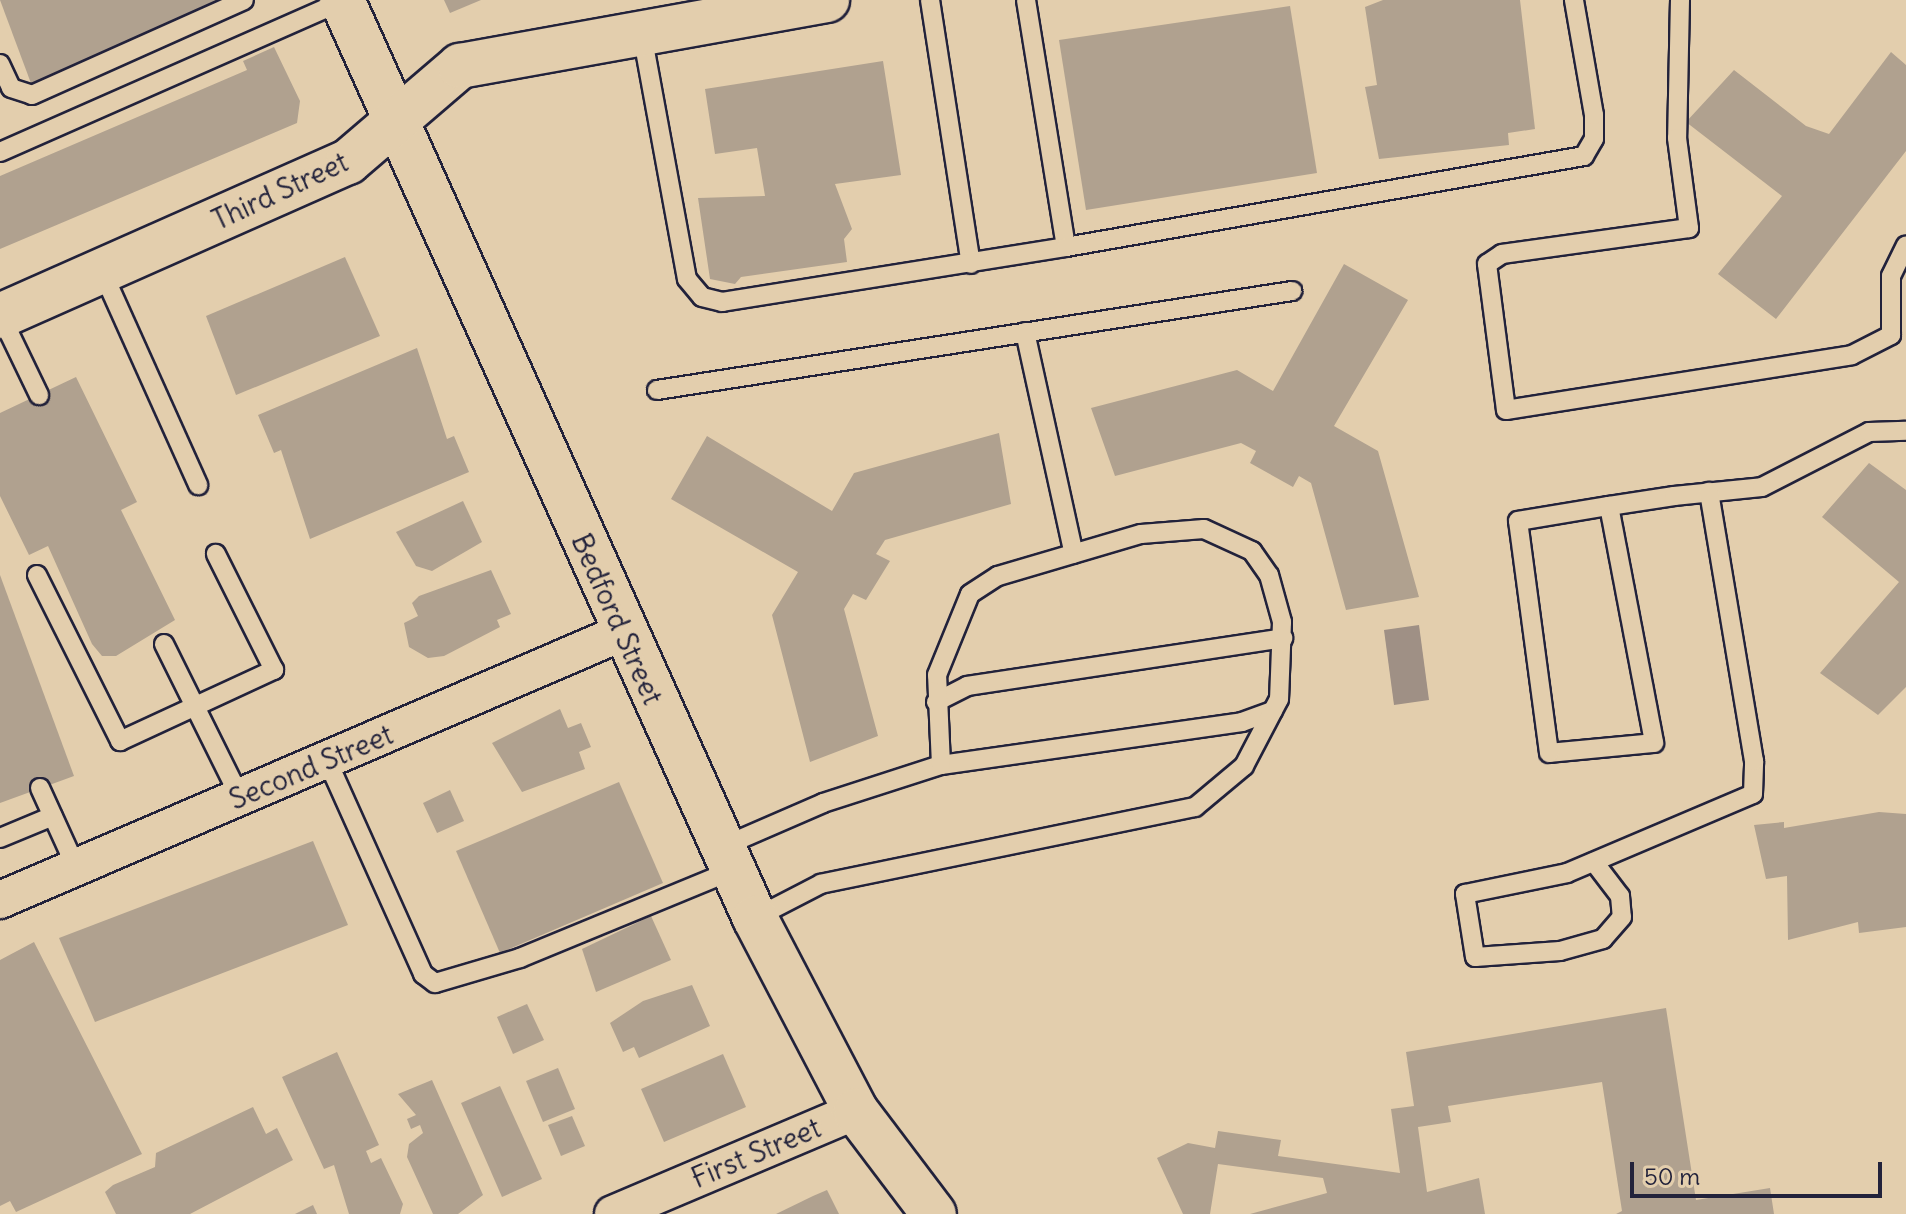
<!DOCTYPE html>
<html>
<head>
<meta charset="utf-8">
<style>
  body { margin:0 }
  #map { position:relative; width:1906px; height:1214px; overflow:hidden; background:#e3cead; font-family:Delius,sans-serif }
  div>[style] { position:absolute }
  .water>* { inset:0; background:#9f9085 }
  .building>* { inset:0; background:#b0a18f }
  .roads { filter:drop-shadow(2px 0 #22223b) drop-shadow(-2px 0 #22223b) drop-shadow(0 2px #22223b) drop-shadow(0 -2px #22223b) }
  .lane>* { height:18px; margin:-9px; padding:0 9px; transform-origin:9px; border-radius:9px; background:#e3cead }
  .street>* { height:36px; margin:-18px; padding:0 18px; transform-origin:18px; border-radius:18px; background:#e3cead }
  .secondary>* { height:44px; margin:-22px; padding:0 22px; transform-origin:22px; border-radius:22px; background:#e3cead }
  span { translate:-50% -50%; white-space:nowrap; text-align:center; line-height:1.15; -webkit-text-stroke:7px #e3cead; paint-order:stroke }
  .street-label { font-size:28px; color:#22223b }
  .scale { position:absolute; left:1630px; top:1162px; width:252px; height:36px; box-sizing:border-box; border:4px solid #22223b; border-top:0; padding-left:10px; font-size:24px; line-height:28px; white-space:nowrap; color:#22223b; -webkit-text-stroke:6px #e3cead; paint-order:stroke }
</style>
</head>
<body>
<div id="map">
  <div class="water">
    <i style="clip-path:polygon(1419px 625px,1429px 700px,1394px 705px,1384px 630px)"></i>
  </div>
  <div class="building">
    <i style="clip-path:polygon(0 0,225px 0,32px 86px)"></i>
    <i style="clip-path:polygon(444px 0,481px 0,450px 13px)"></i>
    <i style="clip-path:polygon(1383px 0,1520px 0,1535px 129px,1508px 133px,1509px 145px,1379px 159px,1365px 87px,1377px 85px,1365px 7px)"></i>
    <i style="clip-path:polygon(1290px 6px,1317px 173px,1086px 210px,1059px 40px)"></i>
    <i style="clip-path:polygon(274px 47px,300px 101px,297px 123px,0 249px,0 176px,247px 70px,243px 61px)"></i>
    <i style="clip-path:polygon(1891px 52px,1906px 65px,1906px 151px,1776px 319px,1718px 274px,1782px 196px,1686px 122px,1734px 70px,1806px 126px,1829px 134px)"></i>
    <i style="clip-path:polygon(883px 61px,901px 175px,835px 184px,852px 229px,844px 239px,847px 262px,741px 277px,735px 284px,710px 279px,698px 198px,765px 196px,757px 148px,715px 154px,705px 89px)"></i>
    <i style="clip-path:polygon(345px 257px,380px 336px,236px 395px,206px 316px)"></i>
    <i style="clip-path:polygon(1344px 264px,1408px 300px,1334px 426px,1378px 451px,1419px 597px,1346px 610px,1311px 483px,1299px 476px,1293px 487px,1250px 463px,1256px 451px,1241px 443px,1115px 476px,1091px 408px,1237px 370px,1273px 391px)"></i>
    <i style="clip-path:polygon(417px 348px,447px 439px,454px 436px,469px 472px,310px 539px,281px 450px,274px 453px,258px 415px)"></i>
    <i style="clip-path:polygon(76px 377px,137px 502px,121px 510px,175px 620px,116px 656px,102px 656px,92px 644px,48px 546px,29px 555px,0 496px,0 413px)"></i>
    <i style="clip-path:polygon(999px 433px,1011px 504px,885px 540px,876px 554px,890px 561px,866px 600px,853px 594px,844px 609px,878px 736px,810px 762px,772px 615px,798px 572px,671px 499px,707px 436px,832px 511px,854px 473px)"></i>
    <i style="clip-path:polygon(1869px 463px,1906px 490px,1906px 687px,1878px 715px,1820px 673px,1899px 582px,1822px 517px)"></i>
    <i style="clip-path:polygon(463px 501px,482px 542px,432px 571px,416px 566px,396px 532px)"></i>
    <i style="clip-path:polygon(491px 570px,511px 614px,497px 620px,500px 627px,444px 656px,428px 658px,409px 647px,404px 623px,418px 616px,412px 603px,419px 596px)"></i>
    <i style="clip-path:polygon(0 575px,74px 776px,0 803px)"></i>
    <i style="clip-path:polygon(560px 709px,568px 728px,581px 723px,591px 747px,579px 752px,585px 769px,522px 792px,492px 743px)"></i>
    <i style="clip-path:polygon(619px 782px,663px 883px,500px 953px,456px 851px)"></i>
    <i style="clip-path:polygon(450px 790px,464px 821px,437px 833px,423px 803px)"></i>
    <i style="clip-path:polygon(1879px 812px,1906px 814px,1906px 927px,1859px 933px,1858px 922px,1788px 940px,1787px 876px,1766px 879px,1754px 825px,1784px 822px,1784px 828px)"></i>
    <i style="clip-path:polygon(313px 841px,348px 925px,95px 1022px,59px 938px)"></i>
    <i style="clip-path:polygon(651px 916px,671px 960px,596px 992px,582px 949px)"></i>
    <i style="clip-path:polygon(34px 942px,142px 1154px,16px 1212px,10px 1201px,0 1206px,0 960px)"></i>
    <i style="clip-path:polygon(692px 985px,710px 1026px,639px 1058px,634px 1047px,623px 1052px,610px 1023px,643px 1001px)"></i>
    <i style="clip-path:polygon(527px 1004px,544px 1040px,513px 1054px,497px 1017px)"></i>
    <i style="clip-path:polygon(1666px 1008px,1696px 1200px,1770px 1188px,1774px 1214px,1616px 1214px,1622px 1211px,1602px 1082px,1448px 1106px,1451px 1122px,1418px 1127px,1427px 1192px,1479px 1178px,1485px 1214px,1250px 1214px,1327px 1193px,1323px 1178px,1218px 1164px,1210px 1214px,1183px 1214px,1157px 1158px,1188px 1143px,1215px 1148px,1218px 1131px,1281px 1140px,1278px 1156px,1400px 1173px,1391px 1109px,1414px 1106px,1406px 1052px)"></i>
    <i style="clip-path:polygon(337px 1052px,379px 1145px,366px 1151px,371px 1163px,381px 1158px,403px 1204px,400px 1214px,349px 1214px,334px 1165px,324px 1169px,282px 1077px)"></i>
    <i style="clip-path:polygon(723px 1054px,746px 1107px,664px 1142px,641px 1089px)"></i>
    <i style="clip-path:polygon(558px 1068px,575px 1109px,543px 1122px,526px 1081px)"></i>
    <i style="clip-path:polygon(432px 1080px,483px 1195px,458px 1214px,433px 1214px,407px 1157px,409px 1144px,423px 1133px,420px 1125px,411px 1129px,407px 1119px,416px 1115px,398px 1094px)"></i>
    <i style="clip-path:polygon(500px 1086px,542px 1179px,502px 1197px,461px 1103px)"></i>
    <i style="clip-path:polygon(253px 1107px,266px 1134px,277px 1128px,293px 1160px,190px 1214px,116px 1214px,105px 1192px,113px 1185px,155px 1167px,156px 1153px)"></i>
    <i style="clip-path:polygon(572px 1116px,585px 1146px,561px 1156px,548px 1125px)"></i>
    <i style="clip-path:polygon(827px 1190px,839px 1214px,776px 1214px,813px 1196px)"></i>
    <i style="clip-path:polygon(313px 1205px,317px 1214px,295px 1214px)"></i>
  </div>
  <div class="roads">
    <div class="lane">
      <i style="left:930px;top:0;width:267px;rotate:81.2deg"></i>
      <i style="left:1680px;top:0;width:138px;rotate:91.2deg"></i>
      <i style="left:1677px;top:138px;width:91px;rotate:82.4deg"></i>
      <i style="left:1689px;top:228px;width:189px;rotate:172.1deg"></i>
      <i style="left:1502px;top:254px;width:18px;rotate:146deg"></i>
      <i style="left:1487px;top:264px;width:147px;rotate:82.6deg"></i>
      <i style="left:1506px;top:410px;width:350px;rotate:-9deg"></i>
      <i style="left:1852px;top:355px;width:44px;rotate:-27.1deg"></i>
      <i style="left:1891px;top:335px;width:59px;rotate:-90deg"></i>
      <i style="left:1891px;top:276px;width:34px;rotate:-64deg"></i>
      <i style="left:642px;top:34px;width:249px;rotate:79.6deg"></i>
      <i style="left:687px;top:279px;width:23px;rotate:50deg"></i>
      <i style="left:702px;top:297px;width:21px;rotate:14deg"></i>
      <i style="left:722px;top:302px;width:348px;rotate:-9.1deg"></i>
      <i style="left:1066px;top:247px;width:250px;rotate:-99.2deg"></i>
      <i style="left:0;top:64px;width:26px;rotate:65deg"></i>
      <i style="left:11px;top:88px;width:22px;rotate:18deg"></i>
      <i style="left:32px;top:95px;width:232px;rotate:-24.1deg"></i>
      <i style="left:0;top:152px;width:375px;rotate:-23.8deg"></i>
      <i style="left:1066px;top:247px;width:526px;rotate:-9.96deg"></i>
      <i style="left:1584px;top:156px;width:20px;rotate:-60deg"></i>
      <i style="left:1594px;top:139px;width:24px;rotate:-90deg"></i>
      <i style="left:1594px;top:115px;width:117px;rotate:-99.9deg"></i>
      <i style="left:102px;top:271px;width:235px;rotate:65.8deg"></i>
      <i style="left:1px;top:316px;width:88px;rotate:64.3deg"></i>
      <i style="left:1025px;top:332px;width:227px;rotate:77.6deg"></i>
      <i style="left:657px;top:390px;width:643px;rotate:-8.86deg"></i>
      <i style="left:1609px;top:506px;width:241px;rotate:79.2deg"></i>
      <i style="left:1654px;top:743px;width:105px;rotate:174.6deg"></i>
      <i style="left:1549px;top:753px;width:234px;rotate:-97.6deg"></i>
      <i style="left:1518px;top:521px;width:92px;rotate:-9.4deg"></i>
      <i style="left:1609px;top:506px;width:66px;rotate:-8.7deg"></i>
      <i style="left:1674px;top:496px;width:88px;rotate:-5.8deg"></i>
      <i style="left:1762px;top:487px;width:120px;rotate:-27.2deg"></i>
      <i style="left:1869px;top:432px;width:37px;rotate:-2deg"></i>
      <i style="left:37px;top:575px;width:186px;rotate:63.4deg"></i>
      <i style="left:120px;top:741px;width:170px;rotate:-24.8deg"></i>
      <i style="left:274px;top:670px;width:130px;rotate:-116.6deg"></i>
      <i style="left:164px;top:644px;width:171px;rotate:63.6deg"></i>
      <i style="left:936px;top:702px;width:35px;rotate:-27deg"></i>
      <i style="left:967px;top:686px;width:320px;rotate:-8.6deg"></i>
      <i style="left:327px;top:760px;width:235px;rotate:65.8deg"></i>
      <i style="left:423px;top:974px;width:15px;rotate:37deg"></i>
      <i style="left:435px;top:983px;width:89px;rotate:-16.4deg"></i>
      <i style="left:520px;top:958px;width:230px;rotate:-22.4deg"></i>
      <i style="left:941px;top:765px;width:304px;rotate:-8.1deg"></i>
      <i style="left:1242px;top:722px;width:33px;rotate:-20deg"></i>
      <i style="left:40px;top:788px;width:87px;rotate:65.5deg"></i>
      <i style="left:0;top:838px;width:57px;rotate:-22.5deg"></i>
      <i style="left:722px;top:847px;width:110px;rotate:-23.5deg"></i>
      <i style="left:823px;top:803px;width:124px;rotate:-17.9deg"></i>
      <i style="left:941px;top:765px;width:90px;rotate:-92.5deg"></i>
      <i style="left:937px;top:675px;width:87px;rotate:-67.8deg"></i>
      <i style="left:970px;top:594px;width:33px;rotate:-33deg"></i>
      <i style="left:998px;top:576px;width:149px;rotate:-16.4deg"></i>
      <i style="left:1141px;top:534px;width:63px;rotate:-4.5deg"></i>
      <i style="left:1204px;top:529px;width:53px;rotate:24.6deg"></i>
      <i style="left:1252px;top:551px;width:29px;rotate:55deg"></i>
      <i style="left:1269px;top:575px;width:49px;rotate:74.5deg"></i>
      <i style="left:1282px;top:622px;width:77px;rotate:92.2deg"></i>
      <i style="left:1279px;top:699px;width:76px;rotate:117.6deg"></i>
      <i style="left:1244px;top:766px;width:64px;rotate:140.1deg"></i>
      <i style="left:1195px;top:807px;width:382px;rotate:168.4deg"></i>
      <i style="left:821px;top:884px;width:74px;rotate:152.7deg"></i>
      <i style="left:1594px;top:862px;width:43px;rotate:52.6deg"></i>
      <i style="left:1620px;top:896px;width:21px;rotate:85deg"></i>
      <i style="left:1622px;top:917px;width:29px;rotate:131deg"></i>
      <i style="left:1603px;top:939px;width:45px;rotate:164.4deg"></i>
      <i style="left:1560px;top:951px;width:85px;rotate:176deg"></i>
      <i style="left:1475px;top:957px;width:64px;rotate:-99deg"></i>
      <i style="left:1465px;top:894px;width:104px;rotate:-11.6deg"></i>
      <i style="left:1567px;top:873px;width:202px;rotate:-23deg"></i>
      <i style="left:1753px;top:794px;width:33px;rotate:-88deg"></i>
      <i style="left:1754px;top:761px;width:273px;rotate:-99.5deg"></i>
    </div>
    <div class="street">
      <i style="left:0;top:900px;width:676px;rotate:-23.27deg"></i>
      <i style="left:613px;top:1214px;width:264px;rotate:-23deg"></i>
    </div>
    <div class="secondary">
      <i style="left:342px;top:0;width:1007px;rotate:65.78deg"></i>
      <i style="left:755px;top:918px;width:218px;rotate:62.4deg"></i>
      <i style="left:856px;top:1111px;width:129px;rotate:52.9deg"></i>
      <i style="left:0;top:316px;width:381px;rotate:-23.9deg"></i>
      <i style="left:348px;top:162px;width:148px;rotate:-40.6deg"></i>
      <i style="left:460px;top:66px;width:373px;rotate:-10.2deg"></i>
    </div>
  </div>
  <div class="street-label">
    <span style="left:280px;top:191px;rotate:-25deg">Third Street</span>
    <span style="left:617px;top:619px;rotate:66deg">Bedford Street</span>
    <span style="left:311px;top:767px;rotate:-23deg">Second Street</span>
    <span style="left:756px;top:1153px;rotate:-23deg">First Street</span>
  </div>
  <div class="scale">50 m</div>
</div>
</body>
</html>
